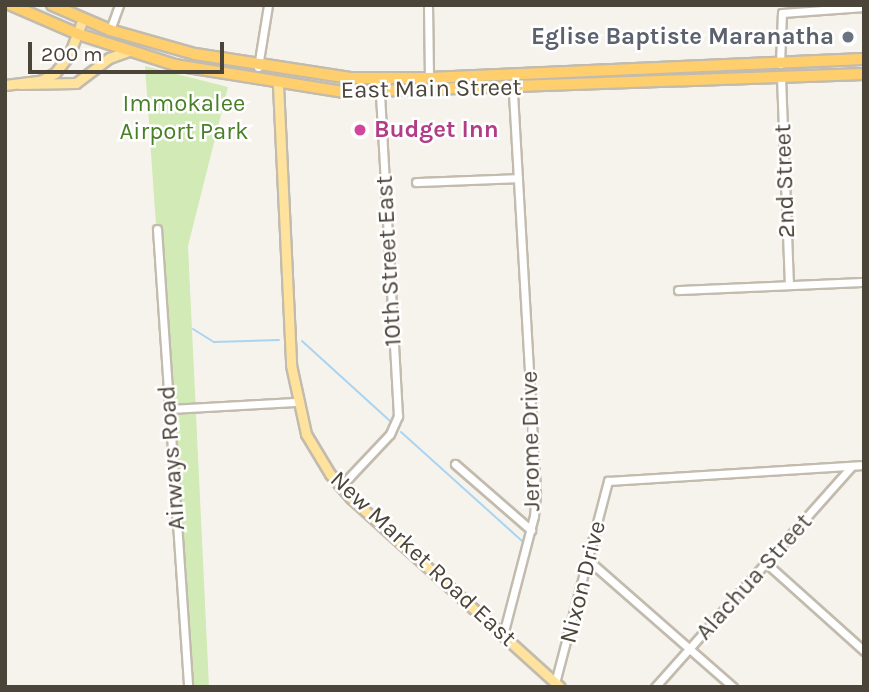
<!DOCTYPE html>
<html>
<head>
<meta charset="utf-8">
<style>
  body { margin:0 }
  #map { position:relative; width:869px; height:692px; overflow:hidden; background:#f6f3ec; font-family:Karla,sans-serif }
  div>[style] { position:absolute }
  .green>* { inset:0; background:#d2eab5 }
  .stream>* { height:2px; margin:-1px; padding:0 1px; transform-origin:1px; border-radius:1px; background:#a9d4f2 }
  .roads { filter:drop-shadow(2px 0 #c2bbae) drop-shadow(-2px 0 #c2bbae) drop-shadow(0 2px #c2bbae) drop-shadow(0 -2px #c2bbae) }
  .minor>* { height:7px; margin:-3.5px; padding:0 3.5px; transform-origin:3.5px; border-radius:3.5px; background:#fff }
  .major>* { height:9px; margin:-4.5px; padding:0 4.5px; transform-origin:4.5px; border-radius:4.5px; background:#ffe39c }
  .highway>* { height:10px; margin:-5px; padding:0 5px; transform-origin:5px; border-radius:5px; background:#ffcf6e }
  .dots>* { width:19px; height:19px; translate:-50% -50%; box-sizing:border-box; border:4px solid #fff; border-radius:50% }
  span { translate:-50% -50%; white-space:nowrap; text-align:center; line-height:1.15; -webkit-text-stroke:5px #fff; paint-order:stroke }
  .worship-label { font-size:24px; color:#5b616d; font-weight:700 }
  .right { translate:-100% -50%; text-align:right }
  .street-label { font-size:24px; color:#4b4439 }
  .park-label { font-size:24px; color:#4a7f2a }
  .hotel-label { font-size:24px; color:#b23c85; font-weight:700 }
  .left { translate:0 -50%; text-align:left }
  .frame { position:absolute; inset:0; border:7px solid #4b4439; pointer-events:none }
  .scale { position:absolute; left:28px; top:42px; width:196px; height:32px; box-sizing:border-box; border:4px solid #4b4439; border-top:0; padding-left:9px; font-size:21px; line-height:24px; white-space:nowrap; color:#4b4439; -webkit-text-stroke:5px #fff; paint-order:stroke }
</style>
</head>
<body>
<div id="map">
  <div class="green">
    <i style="clip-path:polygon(145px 66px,228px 87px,188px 246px,209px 687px,188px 687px)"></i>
  </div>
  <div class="stream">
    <i style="left:193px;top:329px;width:25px;rotate:32deg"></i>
    <i style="left:214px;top:342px;width:65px;rotate:-1.8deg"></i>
    <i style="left:302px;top:341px;width:119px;rotate:42.3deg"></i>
    <i style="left:401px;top:432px;width:164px;rotate:42deg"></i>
  </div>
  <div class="roads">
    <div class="minor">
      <i style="left:428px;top:5px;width:73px;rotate:89.2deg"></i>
      <i style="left:110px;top:30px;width:27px;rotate:-70deg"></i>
      <i style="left:780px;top:64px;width:51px;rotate:-87.8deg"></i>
      <i style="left:782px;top:13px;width:82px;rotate:-4.2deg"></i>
      <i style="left:258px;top:67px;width:63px;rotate:-80.8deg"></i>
      <i style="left:781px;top:77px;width:208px;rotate:87.8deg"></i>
      <i style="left:416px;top:182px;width:102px;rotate:-2.2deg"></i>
      <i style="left:157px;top:229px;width:459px;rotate:86.1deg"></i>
      <i style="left:678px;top:290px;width:186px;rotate:-2.5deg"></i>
      <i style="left:169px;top:409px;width:127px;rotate:-3.2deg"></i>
      <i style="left:455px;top:464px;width:101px;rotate:41deg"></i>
      <i style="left:341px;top:486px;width:71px;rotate:-46.7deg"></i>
      <i style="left:390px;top:434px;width:20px;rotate:-66deg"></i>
      <i style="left:398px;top:416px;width:324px;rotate:-93.2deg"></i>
      <i style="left:588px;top:560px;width:193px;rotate:41.2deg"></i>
      <i style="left:766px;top:563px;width:132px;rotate:41.9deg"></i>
      <i style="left:503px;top:635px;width:123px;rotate:-75.4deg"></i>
      <i style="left:534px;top:516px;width:24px;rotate:-85deg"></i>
      <i style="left:536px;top:492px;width:404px;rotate:-93.3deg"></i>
      <i style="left:555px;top:683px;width:209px;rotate:-75.3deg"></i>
      <i style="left:608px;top:481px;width:256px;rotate:-3.6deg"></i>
      <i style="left:655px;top:687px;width:296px;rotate:-48.3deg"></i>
    </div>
    <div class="major">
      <i style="left:20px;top:84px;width:56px;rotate:-1deg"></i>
      <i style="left:76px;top:83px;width:41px;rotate:-37.1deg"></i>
      <i style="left:109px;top:58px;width:20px;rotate:-20deg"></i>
      <i style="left:5px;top:85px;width:35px;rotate:-7deg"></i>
      <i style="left:40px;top:81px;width:17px;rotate:-28deg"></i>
      <i style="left:55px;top:73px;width:23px;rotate:-52deg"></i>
      <i style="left:69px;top:55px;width:39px;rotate:-69deg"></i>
      <i style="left:278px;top:85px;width:280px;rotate:87.3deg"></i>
      <i style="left:291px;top:365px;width:71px;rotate:77.7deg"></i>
      <i style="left:306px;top:434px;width:47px;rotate:59deg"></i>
      <i style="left:330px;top:474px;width:33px;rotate:49deg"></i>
      <i style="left:352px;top:499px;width:280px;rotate:42.1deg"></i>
    </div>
    <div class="highway">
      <i style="left:11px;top:5px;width:73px;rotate:23.4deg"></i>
      <i style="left:78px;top:34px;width:102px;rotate:17.7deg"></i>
      <i style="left:175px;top:65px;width:170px;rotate:9.1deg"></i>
      <i style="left:343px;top:92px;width:521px;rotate:-1.98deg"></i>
      <i style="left:52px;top:5px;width:63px;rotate:23.3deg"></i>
      <i style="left:110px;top:30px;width:88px;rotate:15.8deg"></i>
      <i style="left:195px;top:54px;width:157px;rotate:8.8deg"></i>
      <i style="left:350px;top:78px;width:79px"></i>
      <i style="left:429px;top:78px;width:435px;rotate:-2.5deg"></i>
    </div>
  </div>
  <div class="dots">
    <i style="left:848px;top:37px;background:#6b7280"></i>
    <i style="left:360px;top:130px;background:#d1479c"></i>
  </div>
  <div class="worship-label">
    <span class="right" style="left:834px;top:37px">Eglise Baptiste Maranatha</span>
  </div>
  <div class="street-label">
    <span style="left:431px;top:89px;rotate:-1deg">East Main Street</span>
    <span style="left:785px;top:181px;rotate:-92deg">2nd Street</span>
    <span style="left:389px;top:261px;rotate:-93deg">10th Street East</span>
    <span style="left:531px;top:441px;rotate:-91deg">Jerome Drive</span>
    <span style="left:172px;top:458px;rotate:-94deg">Airways Road</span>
    <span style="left:423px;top:559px;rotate:43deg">New Market Road East</span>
    <span style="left:754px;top:577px;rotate:-48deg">Alachua Street</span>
    <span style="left:583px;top:582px;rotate:-76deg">Nixon Drive</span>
  </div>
  <div class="park-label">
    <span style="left:184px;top:118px">Immokalee<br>Airport Park</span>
  </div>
  <div class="hotel-label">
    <span class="left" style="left:374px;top:130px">Budget Inn</span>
  </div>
  <div class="frame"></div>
  <div class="scale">200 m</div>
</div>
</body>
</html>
